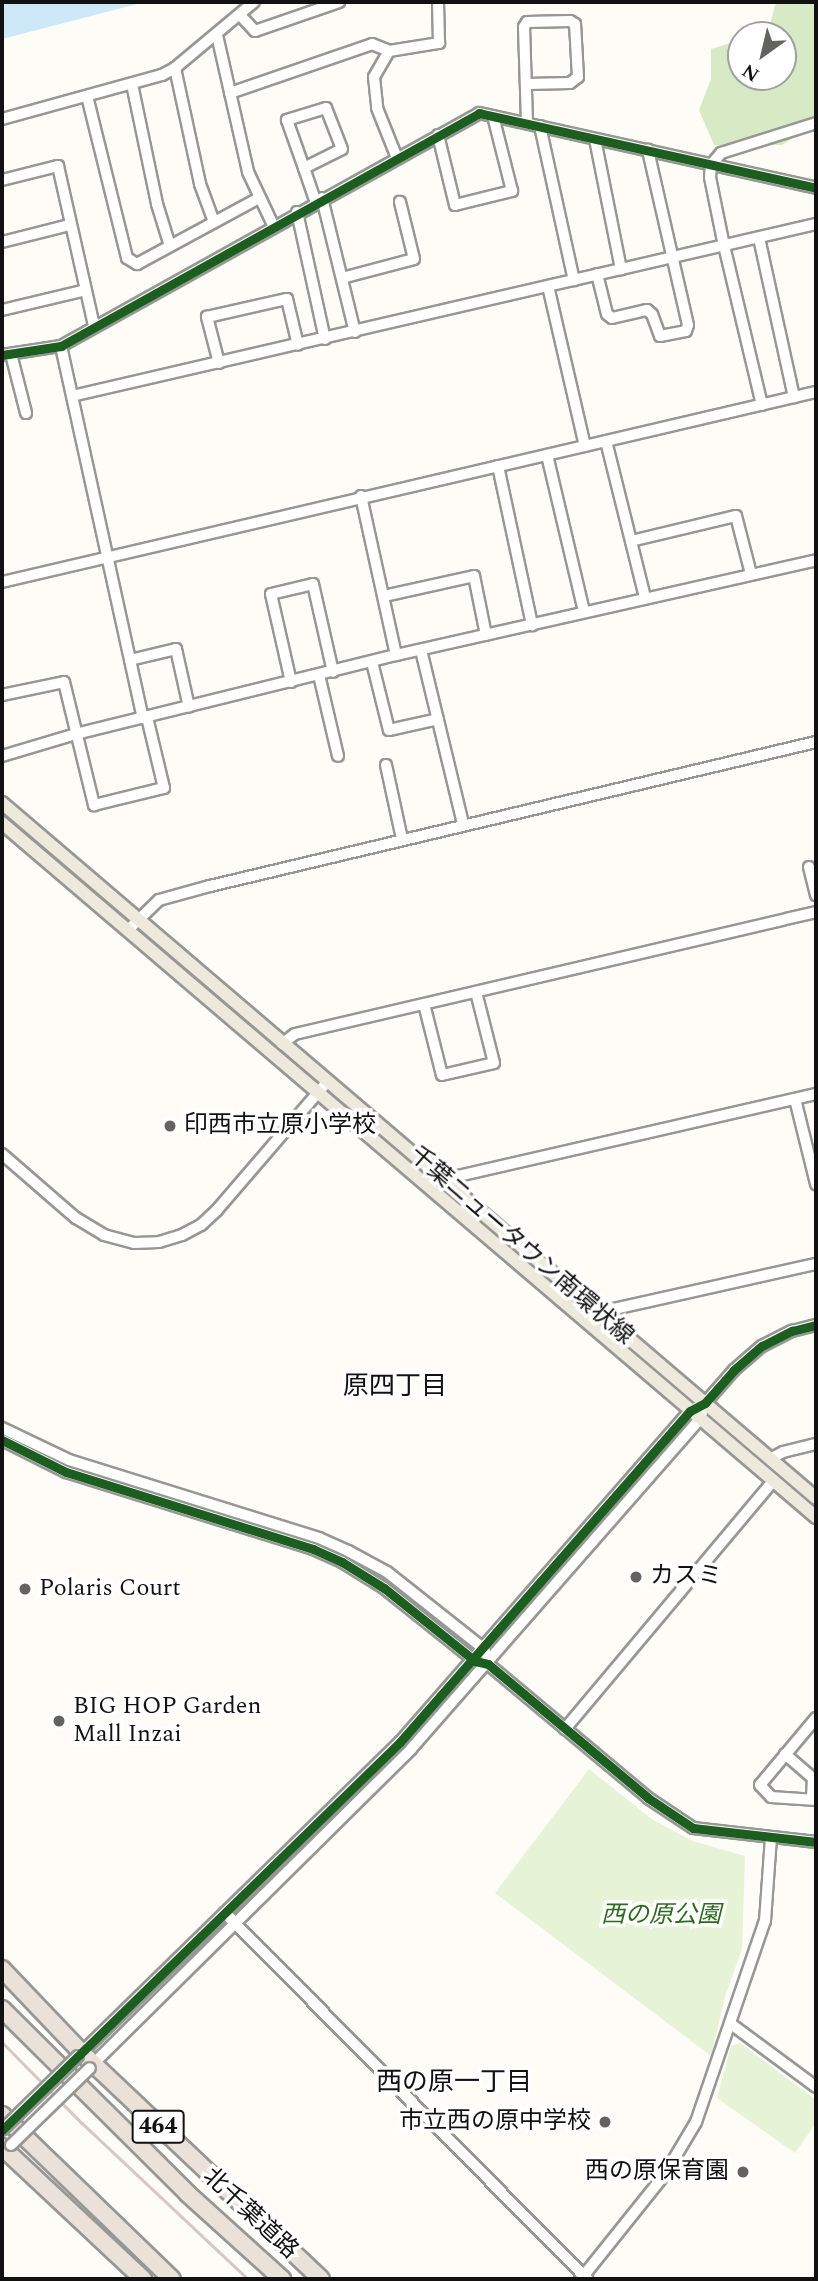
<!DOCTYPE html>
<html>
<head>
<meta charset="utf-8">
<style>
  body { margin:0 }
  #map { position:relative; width:818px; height:2281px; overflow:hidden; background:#fdfcf7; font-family:Spectral,"Noto Sans JP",serif }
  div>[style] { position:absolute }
  .green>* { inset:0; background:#e7f3d7 }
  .forest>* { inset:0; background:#d8eac5 }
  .water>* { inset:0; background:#cde8f7 }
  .roads { filter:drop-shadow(2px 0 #979795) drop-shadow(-2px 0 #979795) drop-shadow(0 2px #979795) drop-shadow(0 -2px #979795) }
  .minor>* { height:10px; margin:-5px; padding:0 5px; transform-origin:5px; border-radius:5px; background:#fffffe }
  .major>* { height:12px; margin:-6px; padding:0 6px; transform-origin:6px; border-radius:6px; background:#ede9dc }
  .highway>* { height:16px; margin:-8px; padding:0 8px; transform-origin:8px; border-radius:8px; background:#eae1d8 }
  .rail>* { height:2.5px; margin:-1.25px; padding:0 1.25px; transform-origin:1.25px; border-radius:1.25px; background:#d9c6c7 }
  .bridges { filter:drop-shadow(2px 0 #979795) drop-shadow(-2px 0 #979795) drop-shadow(0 2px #979795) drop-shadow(0 -2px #979795) }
  .minor-bridge>* { height:10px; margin:-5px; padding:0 5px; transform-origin:5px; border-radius:5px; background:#fffffe }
  .cycleway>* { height:9px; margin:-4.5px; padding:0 4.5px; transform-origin:4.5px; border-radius:4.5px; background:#1b5e20 }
  .dots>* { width:19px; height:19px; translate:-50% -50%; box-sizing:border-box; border:4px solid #fff; border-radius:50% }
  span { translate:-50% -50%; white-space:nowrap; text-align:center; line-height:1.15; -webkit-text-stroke:7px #fff; paint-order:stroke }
  .shield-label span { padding:2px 5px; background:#fff; border:2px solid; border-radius:5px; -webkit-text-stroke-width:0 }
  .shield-label { font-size:23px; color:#111; font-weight:700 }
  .poi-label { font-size:24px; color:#111 }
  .left { translate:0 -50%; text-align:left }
  .right { translate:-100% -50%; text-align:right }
  .street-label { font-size:24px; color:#111 }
  .park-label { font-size:24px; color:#2f6b1f; font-style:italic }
  .neighbourhood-label { font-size:26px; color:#111 }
  .frame { position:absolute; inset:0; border:4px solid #111; pointer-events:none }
  .north { position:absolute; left:727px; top:21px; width:70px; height:70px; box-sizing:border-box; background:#fff; border:2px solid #a0a0a0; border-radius:50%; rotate:214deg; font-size:19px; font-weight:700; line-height:28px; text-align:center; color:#111 }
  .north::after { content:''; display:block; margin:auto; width:24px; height:32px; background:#646362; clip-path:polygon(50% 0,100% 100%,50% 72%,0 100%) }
</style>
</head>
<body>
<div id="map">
  <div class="green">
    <i style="clip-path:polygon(589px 1769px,653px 1820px,693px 1841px,745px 1856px,742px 1949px,725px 1997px,711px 2056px,495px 1893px)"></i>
    <i style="clip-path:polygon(740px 2043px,816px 2100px,816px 2123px,795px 2153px,717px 2098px,731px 2046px)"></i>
  </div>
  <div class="forest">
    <i style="clip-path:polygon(776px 2px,816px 2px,816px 123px,782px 145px,714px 145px,699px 110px,711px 79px,711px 49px,741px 40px,741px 77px,783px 77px,783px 35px,767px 35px)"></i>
  </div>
  <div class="water">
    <i style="clip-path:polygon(2px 2px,145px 2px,2px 39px)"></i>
  </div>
  <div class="roads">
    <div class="minor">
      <i style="left:240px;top:15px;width:22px;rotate:47deg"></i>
      <i style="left:255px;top:31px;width:89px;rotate:-19deg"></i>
      <i style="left:217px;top:35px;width:140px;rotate:77.2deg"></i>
      <i style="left:248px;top:172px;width:59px;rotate:64.7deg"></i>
      <i style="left:389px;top:51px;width:30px;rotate:120deg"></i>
      <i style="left:374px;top:77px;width:31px;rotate:84deg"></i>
      <i style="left:377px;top:108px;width:54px;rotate:68.2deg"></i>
      <i style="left:175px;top:68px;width:119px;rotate:77.8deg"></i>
      <i style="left:200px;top:184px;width:40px;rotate:69.8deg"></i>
      <i style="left:132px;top:84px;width:123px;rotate:78.2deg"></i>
      <i style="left:157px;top:204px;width:44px;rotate:72.8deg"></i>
      <i style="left:527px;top:84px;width:43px;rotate:-1.3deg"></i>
      <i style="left:570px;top:83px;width:10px;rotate:-37deg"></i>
      <i style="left:578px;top:77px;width:53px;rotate:-93.2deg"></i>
      <i style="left:575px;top:24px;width:6px;rotate:-149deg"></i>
      <i style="left:570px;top:21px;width:43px;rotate:178.7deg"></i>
      <i style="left:527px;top:22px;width:6px;rotate:121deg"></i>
      <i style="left:524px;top:27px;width:96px;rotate:88.2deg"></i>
      <i style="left:230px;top:93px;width:150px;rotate:-19deg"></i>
      <i style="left:372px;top:44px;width:18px;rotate:22deg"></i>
      <i style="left:389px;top:51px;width:51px;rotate:-9.1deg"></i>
      <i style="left:439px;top:43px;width:41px;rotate:-91.4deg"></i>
      <i style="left:87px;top:96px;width:167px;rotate:76.1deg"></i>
      <i style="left:127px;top:258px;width:12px;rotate:31deg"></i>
      <i style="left:137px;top:264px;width:139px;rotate:-28.4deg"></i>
      <i style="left:2px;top:119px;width:166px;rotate:-15.4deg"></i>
      <i style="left:162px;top:75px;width:15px;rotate:-28deg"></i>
      <i style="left:175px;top:68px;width:103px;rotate:-39.9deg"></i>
      <i style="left:540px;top:126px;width:158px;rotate:77.6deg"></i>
      <i style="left:438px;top:135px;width:72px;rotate:76.3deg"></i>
      <i style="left:455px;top:205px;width:59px;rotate:-13.8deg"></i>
      <i style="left:512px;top:191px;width:77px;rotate:-104.2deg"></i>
      <i style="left:595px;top:139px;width:133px;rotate:78.7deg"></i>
      <i style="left:304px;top:168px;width:42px;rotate:-26.6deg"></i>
      <i style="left:342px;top:149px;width:44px;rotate:-111.3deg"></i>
      <i style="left:326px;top:108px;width:41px;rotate:162.9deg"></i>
      <i style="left:287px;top:120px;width:51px;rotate:70.5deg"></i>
      <i style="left:304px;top:168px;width:36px;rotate:71deg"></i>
      <i style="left:2px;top:180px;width:58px;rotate:-14deg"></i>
      <i style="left:58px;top:166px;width:164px;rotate:77.3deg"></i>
      <i style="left:322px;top:198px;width:138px;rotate:76.2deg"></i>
      <i style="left:297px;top:212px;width:130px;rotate:77.6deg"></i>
      <i style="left:759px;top:238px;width:163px;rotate:77.6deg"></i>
      <i style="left:2px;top:242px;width:69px;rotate:-14.2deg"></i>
      <i style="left:597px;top:274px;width:41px;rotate:76deg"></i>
      <i style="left:607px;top:314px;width:6px;rotate:39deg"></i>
      <i style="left:612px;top:318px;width:36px;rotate:-13deg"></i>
      <i style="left:647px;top:310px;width:6px;rotate:39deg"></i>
      <i style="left:652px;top:314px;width:23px;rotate:70deg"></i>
      <i style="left:660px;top:336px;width:26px;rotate:-11deg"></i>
      <i style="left:686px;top:331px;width:6px;rotate:-72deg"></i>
      <i style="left:688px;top:325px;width:180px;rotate:-102.9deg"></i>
      <i style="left:342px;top:278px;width:74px;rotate:-14.8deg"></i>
      <i style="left:414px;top:259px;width:59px;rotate:-103.8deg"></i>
      <i style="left:548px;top:286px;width:164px;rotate:77deg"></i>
      <i style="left:2px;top:310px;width:86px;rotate:-13.4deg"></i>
      <i style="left:61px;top:346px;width:381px;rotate:77.6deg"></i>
      <i style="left:11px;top:354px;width:61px;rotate:75.7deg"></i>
      <i style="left:2px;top:355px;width:60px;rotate:-8.7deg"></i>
      <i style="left:61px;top:346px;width:479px;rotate:-29.1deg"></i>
      <i style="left:479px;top:113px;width:345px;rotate:12.5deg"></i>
      <i style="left:219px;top:363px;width:48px;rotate:-104.6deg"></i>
      <i style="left:207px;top:317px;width:82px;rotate:-12.7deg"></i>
      <i style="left:287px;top:299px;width:47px;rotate:76.6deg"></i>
      <i style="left:72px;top:396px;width:764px;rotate:-13.02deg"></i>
      <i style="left:762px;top:405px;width:163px;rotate:-103.4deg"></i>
      <i style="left:724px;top:246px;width:70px;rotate:-101.5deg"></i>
      <i style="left:710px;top:177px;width:12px;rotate:-85deg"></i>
      <i style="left:711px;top:165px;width:16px;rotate:-50deg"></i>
      <i style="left:721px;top:153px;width:100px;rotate:-17.5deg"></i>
      <i style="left:606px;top:441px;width:161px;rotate:76deg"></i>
      <i style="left:547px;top:455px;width:161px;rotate:76.7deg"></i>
      <i style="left:498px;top:466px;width:163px;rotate:77.9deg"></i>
      <i style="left:361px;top:496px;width:163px;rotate:77.6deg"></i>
      <i style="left:631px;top:541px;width:108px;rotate:-13.4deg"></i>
      <i style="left:736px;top:516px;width:60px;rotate:75.5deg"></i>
      <i style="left:2px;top:582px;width:836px;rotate:-13.14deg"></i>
      <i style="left:384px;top:596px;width:92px;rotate:-12.5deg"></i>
      <i style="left:474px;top:576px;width:60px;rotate:78.5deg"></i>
      <i style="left:421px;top:650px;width:179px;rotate:76.4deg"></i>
      <i style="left:130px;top:660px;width:47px;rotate:-13.4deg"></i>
      <i style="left:176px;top:649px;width:59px;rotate:77.4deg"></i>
      <i style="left:372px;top:662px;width:70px;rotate:76deg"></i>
      <i style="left:389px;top:730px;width:50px;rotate:-12.7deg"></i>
      <i style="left:319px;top:675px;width:83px;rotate:76.8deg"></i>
      <i style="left:291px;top:682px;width:90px;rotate:-102.8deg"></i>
      <i style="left:271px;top:594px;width:43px;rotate:-13.4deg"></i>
      <i style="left:313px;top:584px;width:90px;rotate:77.2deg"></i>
      <i style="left:2px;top:695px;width:63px;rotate:-11.8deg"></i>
      <i style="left:64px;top:682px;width:127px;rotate:76.3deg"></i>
      <i style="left:94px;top:805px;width:72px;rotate:-13.7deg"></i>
      <i style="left:164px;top:788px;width:73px;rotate:-103.5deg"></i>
      <i style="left:2px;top:756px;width:77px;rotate:-16.6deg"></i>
      <i style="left:76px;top:734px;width:330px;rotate:-13.9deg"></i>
      <i style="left:396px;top:655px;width:431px;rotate:-12.7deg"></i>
      <i style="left:386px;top:765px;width:76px;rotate:77.8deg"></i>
      <i style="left:809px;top:867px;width:29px;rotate:76deg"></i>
      <i style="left:128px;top:930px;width:43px;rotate:-44.1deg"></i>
      <i style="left:159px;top:900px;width:53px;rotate:-15.4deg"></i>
      <i style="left:210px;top:886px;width:623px;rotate:-13.37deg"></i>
      <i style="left:424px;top:1004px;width:73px;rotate:75.8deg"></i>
      <i style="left:442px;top:1075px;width:53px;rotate:-13deg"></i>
      <i style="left:494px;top:1063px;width:73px;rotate:-104.2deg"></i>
      <i style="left:282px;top:1044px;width:16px;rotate:-38deg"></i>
      <i style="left:295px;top:1034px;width:535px;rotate:-13.18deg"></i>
      <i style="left:795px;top:1099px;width:88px;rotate:76.1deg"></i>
      <i style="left:2px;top:1154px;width:98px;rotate:40.9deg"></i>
      <i style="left:76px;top:1218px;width:33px;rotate:31deg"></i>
      <i style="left:104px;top:1235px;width:31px;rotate:15deg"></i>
      <i style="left:134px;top:1243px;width:25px;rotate:-2deg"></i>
      <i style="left:159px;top:1242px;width:24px;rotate:-17deg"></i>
      <i style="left:182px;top:1235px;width:21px;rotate:-28deg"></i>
      <i style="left:201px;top:1225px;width:22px;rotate:-43deg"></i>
      <i style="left:217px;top:1210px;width:170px;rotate:-49.3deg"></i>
      <i style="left:449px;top:1186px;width:13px;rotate:-48deg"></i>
      <i style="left:458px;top:1176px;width:367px;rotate:-12.9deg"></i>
      <i style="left:601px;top:1316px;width:6px;rotate:-51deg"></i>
      <i style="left:605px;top:1311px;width:216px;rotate:-12.6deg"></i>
      <i style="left:2px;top:1428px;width:74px;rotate:25.5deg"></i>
      <i style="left:69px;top:1460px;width:262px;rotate:17.3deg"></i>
      <i style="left:319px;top:1538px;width:32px;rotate:24deg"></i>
      <i style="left:348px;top:1551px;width:44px;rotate:28.3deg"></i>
      <i style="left:387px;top:1572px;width:124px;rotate:38.4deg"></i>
      <i style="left:484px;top:1649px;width:5px;rotate:68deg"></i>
      <i style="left:2px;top:1440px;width:72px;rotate:26.6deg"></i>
      <i style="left:66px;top:1472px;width:259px;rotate:17.3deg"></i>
      <i style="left:313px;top:1549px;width:32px;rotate:24deg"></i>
      <i style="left:342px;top:1562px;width:49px;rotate:31.8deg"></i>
      <i style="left:384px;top:1588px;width:117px;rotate:38.7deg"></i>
      <i style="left:475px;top:1661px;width:13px;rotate:13deg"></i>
      <i style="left:488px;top:1664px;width:209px;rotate:39.9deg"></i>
      <i style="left:648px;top:1798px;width:54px;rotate:33.7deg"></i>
      <i style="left:693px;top:1828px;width:124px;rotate:6.5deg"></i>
      <i style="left:770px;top:1459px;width:15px;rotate:-28deg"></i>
      <i style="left:783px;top:1452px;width:34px;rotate:-14deg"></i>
      <i style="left:816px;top:1718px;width:87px;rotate:129.9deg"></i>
      <i style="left:760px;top:1785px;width:16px;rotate:47deg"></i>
      <i style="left:771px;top:1797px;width:45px;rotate:3.8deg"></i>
      <i style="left:565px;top:1729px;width:325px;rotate:-50deg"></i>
      <i style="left:785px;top:1754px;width:37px;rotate:41deg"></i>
      <i style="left:813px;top:1778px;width:21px;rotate:93deg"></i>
      <i style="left:230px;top:1918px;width:508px;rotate:45.32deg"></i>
      <i style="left:731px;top:2024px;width:106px;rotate:36.5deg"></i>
      <i style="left:78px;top:2056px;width:450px;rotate:-44.3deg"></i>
      <i style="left:400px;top:1742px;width:440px;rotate:-48.8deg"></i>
      <i style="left:690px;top:1411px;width:17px;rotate:-28deg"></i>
      <i style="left:705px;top:1403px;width:44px;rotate:-48.7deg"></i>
      <i style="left:734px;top:1370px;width:37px;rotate:-41deg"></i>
      <i style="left:762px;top:1346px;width:34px;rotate:-27deg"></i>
      <i style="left:792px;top:1331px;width:25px;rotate:-14deg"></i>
      <i style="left:90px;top:2067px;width:452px;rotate:-44.7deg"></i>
      <i style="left:411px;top:1749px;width:439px;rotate:-48.8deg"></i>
      <i style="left:700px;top:1419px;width:6px;rotate:-72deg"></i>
      <i style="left:581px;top:2279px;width:134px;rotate:-51.3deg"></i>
      <i style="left:665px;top:2174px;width:61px;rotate:-59.2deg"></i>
      <i style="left:696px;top:2122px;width:213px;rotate:-71.1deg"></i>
      <i style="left:765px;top:1921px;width:83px;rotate:-85.9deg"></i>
    </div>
    <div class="major">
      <i style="left:2px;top:803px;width:1070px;rotate:40.49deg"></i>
      <i style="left:2px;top:823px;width:1070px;rotate:40.45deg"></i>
    </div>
    <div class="highway">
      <i style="left:2px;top:1969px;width:115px;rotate:46.4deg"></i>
      <i style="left:81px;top:2052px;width:330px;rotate:43.4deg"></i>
      <i style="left:2px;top:2009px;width:262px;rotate:44.8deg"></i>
      <i style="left:188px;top:2194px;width:127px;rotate:42.1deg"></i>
      <i style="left:2px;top:2115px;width:236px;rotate:44deg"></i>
      <i style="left:2px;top:2147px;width:193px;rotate:43.1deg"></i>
    </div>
  </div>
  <div class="rail">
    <i style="left:2px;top:2042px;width:114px;rotate:45.4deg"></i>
    <i style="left:82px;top:2123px;width:228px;rotate:43.2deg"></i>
  </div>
  <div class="bridges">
    <div class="minor-bridge">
      <i style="left:2px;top:2130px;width:106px;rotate:-44.2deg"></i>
      <i style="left:11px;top:2145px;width:110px;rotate:-44.3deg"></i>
    </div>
  </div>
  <div class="cycleway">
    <i style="left:2px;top:355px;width:60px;rotate:-8.7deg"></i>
    <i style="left:61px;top:346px;width:479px;rotate:-29.1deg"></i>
    <i style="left:479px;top:113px;width:345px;rotate:12.5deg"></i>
    <i style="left:2px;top:1440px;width:72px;rotate:26.6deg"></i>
    <i style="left:66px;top:1472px;width:259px;rotate:17.3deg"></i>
    <i style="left:313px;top:1549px;width:32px;rotate:24deg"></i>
    <i style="left:342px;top:1562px;width:49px;rotate:31.8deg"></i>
    <i style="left:384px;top:1588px;width:117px;rotate:38.7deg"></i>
    <i style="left:475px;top:1661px;width:13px;rotate:13deg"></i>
    <i style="left:488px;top:1664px;width:209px;rotate:39.9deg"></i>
    <i style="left:648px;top:1798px;width:54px;rotate:33.7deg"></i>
    <i style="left:693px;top:1828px;width:124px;rotate:6.5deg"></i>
    <i style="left:2px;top:2130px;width:556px;rotate:-44.27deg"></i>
    <i style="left:400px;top:1742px;width:440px;rotate:-48.8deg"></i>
    <i style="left:690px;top:1411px;width:17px;rotate:-28deg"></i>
    <i style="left:705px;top:1403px;width:44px;rotate:-48.7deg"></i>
    <i style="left:734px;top:1370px;width:37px;rotate:-41deg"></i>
    <i style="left:762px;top:1346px;width:34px;rotate:-27deg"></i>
    <i style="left:792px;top:1331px;width:25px;rotate:-14deg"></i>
  </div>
  <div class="dots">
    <i style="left:170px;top:1126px;background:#646362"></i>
    <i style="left:636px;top:1577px;background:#646362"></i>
    <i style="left:25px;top:1589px;background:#646362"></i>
    <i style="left:59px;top:1721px;background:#646362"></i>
    <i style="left:605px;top:2122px;background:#646362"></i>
    <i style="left:743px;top:2172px;background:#646362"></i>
  </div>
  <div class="shield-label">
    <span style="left:158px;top:2127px">464</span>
  </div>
  <div class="poi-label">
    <span class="left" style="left:184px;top:1126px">印西市立原小学校</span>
    <span class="left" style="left:650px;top:1577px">カスミ</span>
    <span class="left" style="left:39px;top:1589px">Polaris Court</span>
    <span class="left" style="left:73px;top:1721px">BIG HOP Garden<br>Mall Inzai</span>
    <span class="right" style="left:591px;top:2122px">市立西の原中学校</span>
    <span class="right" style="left:729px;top:2172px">西の原保育園</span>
  </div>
  <div class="street-label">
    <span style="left:521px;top:1246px;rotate:41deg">千葉ニュータウン南環状線</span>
    <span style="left:250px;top:2214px;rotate:43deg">北千葉道路</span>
  </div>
  <div class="park-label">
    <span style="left:661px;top:1916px">西の原公園</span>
  </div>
  <div class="neighbourhood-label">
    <span style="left:395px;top:1387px">原四丁目</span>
    <span style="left:454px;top:2083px">西の原一丁目</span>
  </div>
  <div class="frame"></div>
  <div class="north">N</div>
</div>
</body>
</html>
